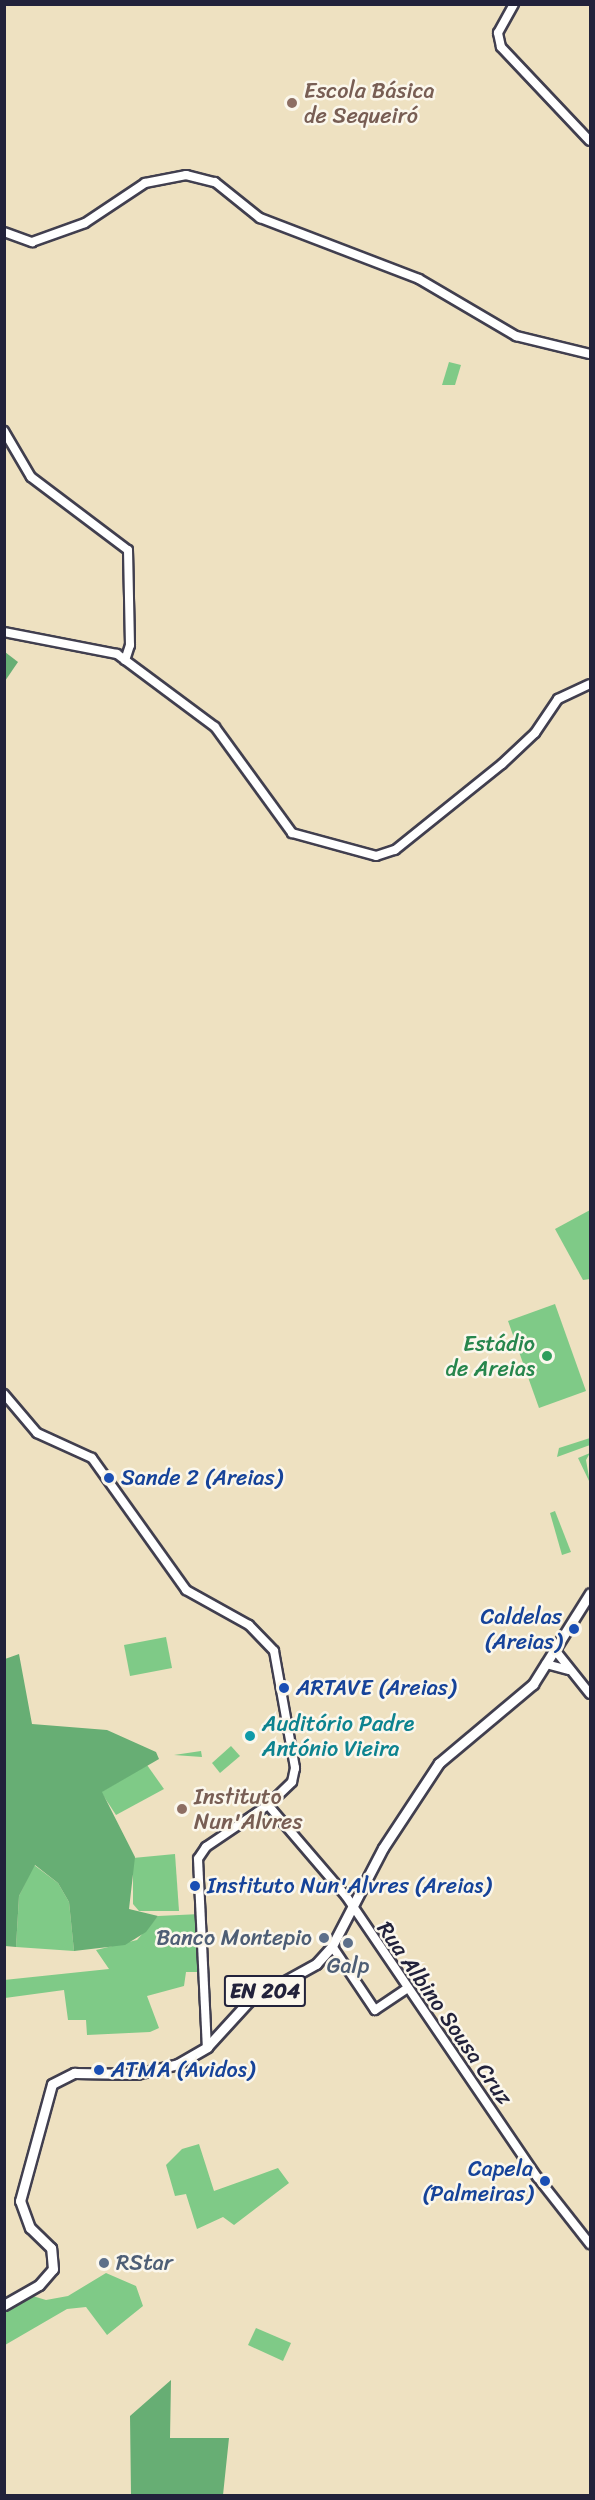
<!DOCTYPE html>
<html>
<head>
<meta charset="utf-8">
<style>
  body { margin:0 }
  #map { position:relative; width:595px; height:2500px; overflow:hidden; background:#eee1c1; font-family:Sriracha,sans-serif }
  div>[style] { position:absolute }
  .green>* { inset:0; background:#7fca87 }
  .forest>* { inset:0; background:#67ae74 }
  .roads { filter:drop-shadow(2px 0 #413f4f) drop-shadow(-2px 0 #413f4f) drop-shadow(0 2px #413f4f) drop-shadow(0 -2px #413f4f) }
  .minor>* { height:8px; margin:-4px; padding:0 4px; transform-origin:4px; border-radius:4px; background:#fff }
  .major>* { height:9px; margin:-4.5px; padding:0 4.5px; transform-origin:4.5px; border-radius:4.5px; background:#fff }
  .dots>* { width:16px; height:16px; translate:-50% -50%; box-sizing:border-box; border:3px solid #fbf7ec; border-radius:50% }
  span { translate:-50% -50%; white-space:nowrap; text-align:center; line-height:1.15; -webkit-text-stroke:5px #fbf7ec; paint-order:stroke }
  .shield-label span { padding:2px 4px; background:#fbf7ec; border:2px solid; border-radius:4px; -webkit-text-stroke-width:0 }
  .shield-label { font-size:21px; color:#22223b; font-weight:700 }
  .education-label { font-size:22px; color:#785e54 }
  .left { translate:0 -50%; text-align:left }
  .leisure-label { font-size:22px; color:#27864d }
  .right { translate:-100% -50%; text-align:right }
  .transit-label { font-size:22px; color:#164399 }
  .culture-label { font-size:22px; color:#0d838f }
  .service-label { font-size:22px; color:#4e5e75 }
  .street-label { font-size:22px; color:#22223b }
  .frame { position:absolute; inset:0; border:6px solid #22223b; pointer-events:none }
</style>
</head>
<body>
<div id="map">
  <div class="green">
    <i style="clip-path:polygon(449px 362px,461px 365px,455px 385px,442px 385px)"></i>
    <i style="clip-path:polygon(590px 1210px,590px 1279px,583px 1280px,555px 1229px)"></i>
    <i style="clip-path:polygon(555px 1304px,586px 1391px,539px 1408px,508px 1321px)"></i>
    <i style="clip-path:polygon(590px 1438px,590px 1445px,557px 1457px,559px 1448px)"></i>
    <i style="clip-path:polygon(590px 1453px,586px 1460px,590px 1483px,578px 1458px)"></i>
    <i style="clip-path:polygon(555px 1511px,571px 1552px,562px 1555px,550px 1513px)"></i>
    <i style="clip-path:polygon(166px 1637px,172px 1668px,130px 1676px,124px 1645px)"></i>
    <i style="clip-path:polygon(231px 1746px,240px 1756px,220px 1773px,212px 1763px)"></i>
    <i style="clip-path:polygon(201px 1751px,202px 1757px,174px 1755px)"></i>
    <i style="clip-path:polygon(147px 1765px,164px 1789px,116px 1815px,101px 1792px)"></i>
    <i style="clip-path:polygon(175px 1854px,179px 1911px,139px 1911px,133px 1904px,133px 1858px)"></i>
    <i style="clip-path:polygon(34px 1865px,58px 1883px,69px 1902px,74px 1951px,16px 1947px,19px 1896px)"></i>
    <i style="clip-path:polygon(200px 1914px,204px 1972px,186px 1972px,184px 1986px,147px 1996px,159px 2028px,150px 2032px,87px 2035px,86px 2020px,68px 2020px,64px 1990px,5px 1998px,4px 1980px,109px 1969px,96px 1950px,137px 1940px,158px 1916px)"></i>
    <i style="clip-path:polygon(199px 2144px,214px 2191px,278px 2168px,289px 2183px,234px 2225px,223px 2217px,197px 2229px,186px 2194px,175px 2196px,166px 2165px,182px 2149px)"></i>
    <i style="clip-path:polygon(106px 2273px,136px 2286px,143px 2306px,107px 2335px,86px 2307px,67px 2309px,5px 2345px,5px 2305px,26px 2294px,46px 2300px,68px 2296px)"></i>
    <i style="clip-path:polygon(256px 2328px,291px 2343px,283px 2361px,248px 2345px)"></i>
  </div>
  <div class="forest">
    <i style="clip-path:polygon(5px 652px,18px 662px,5px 681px)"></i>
    <i style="clip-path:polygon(19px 1654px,32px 1724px,107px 1730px,156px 1752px,159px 1759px,102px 1792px,135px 1857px,129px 1909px,158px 1916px,146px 1932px,125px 1945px,74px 1951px,69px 1902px,58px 1883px,35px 1865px,19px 1896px,16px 1947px,5px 1946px,5px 1659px)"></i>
    <i style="clip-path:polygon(171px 2380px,170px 2438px,229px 2438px,223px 2495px,131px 2495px,130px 2416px)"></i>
  </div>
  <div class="roads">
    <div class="minor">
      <i style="left:514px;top:4px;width:33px;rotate:119deg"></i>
      <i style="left:498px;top:33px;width:14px;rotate:78deg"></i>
      <i style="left:501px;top:47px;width:129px;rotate:46.6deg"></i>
      <i style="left:4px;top:232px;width:30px;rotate:20deg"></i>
      <i style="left:32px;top:242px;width:56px;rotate:-19.7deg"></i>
      <i style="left:85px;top:223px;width:72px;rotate:-33.7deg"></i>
      <i style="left:145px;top:183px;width:42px;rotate:-11deg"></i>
      <i style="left:186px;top:175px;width:30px;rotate:14deg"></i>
      <i style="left:215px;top:182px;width:58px;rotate:38.7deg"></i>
      <i style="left:260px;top:218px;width:170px;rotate:21deg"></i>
      <i style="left:419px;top:279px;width:113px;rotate:30.4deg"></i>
      <i style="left:516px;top:336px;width:76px;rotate:13.7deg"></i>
      <i style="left:4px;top:431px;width:53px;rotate:59.6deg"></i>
      <i style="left:31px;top:477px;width:121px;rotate:37deg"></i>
      <i style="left:128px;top:550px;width:95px;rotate:88.8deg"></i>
      <i style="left:130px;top:645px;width:16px;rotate:108deg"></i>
      <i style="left:4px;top:632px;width:115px;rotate:11deg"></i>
      <i style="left:117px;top:654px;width:122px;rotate:36.7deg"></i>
      <i style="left:215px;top:727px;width:131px;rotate:54deg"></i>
      <i style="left:292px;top:833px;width:87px;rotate:15.3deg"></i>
      <i style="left:376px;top:856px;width:20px;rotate:-18deg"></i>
      <i style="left:395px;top:850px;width:137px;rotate:-38.8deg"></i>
      <i style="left:502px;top:764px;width:45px;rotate:-43.2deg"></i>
      <i style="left:535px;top:733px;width:41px;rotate:-55.9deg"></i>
      <i style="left:558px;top:699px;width:35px;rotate:-25deg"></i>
      <i style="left:4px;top:1394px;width:51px;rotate:49.8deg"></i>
      <i style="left:37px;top:1433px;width:60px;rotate:24.4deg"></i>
      <i style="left:92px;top:1458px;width:162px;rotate:54.5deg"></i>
      <i style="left:186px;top:1590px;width:72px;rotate:29.1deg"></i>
      <i style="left:249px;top:1625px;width:36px;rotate:46deg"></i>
      <i style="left:274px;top:1651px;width:119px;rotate:79.8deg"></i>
      <i style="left:295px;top:1768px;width:14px;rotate:102deg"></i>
      <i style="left:292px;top:1782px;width:33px;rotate:136deg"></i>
      <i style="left:268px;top:1805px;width:75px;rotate:145.9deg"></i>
      <i style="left:206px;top:1847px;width:14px;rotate:124deg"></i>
      <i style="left:198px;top:1859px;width:188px;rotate:87.3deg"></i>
      <i style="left:555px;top:1650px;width:56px;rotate:51.5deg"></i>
      <i style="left:546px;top:1664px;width:23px;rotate:15deg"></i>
      <i style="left:268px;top:1805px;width:120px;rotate:49.4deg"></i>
      <i style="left:346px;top:1896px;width:341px;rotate:55.8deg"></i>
      <i style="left:538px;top:2178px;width:84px;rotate:51.8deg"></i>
      <i style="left:332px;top:1946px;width:77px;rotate:56.1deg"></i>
      <i style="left:375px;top:2010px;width:37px;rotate:-34deg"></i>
    </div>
    <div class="major">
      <i style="left:4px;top:2305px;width:40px;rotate:-29.7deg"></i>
      <i style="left:39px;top:2285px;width:21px;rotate:-49deg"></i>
      <i style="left:53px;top:2269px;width:21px;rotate:-95deg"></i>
      <i style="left:51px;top:2248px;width:29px;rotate:-136deg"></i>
      <i style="left:30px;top:2228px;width:29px;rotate:-110deg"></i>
      <i style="left:20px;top:2201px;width:121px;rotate:-74.7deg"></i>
      <i style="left:52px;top:2084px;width:25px;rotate:-27deg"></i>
      <i style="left:74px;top:2073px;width:63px;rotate:0.9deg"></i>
      <i style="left:137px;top:2074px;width:42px;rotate:-13.7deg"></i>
      <i style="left:178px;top:2064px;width:34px;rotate:-30deg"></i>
      <i style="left:207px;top:2047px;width:62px;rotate:-47.6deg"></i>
      <i style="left:249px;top:2001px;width:77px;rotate:-28.9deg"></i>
      <i style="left:316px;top:1964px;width:24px;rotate:-48deg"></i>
      <i style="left:332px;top:1946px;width:110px;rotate:-62.5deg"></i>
      <i style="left:383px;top:1848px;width:102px;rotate:-56.6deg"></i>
      <i style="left:439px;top:1763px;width:123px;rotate:-40deg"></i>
      <i style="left:533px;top:1684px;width:107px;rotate:-57.9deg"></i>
    </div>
  </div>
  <div class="dots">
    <i style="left:292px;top:103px;background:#8d6e63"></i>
    <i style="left:547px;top:1356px;background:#2e9e5b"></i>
    <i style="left:109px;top:1478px;background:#1a4fb4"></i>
    <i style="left:574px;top:1629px;background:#1a4fb4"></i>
    <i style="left:284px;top:1688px;background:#1a4fb4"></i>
    <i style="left:250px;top:1736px;background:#0f9aa8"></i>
    <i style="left:182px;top:1809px;background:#8d6e63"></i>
    <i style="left:195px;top:1886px;background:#1a4fb4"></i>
    <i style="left:324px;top:1938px;background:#5c6f8a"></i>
    <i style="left:348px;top:1943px;background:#5c6f8a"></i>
    <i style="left:99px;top:2070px;background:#1a4fb4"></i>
    <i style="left:545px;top:2181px;background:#1a4fb4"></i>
    <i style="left:104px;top:2263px;background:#5c6f8a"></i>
  </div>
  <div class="shield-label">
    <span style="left:265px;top:1991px">EN 204</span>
  </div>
  <div class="education-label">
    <span class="left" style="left:304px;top:103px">Escola Básica<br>de Sequeiró</span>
    <span class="left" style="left:194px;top:1809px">Instituto<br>Nun'Alvres</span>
  </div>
  <div class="leisure-label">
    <span class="right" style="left:535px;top:1356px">Estádio<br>de Areias</span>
  </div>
  <div class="transit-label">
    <span class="left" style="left:121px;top:1478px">Sande 2 (Areias)</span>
    <span class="right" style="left:562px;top:1629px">Caldelas<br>(Areias)</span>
    <span class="left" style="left:296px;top:1688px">ARTAVE (Areias)</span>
    <span class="left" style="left:207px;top:1886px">Instituto Nun'Alvres (Areias)</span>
    <span class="left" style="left:111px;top:2070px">ATMA (Avidos)</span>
    <span class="right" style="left:533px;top:2181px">Capela<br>(Palmeiras)</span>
  </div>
  <div class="culture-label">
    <span class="left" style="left:262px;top:1736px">Auditório Padre<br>António Vieira</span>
  </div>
  <div class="service-label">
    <span class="right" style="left:312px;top:1938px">Banco Montepio</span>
    <span style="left:348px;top:1966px">Galp</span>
    <span class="left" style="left:116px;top:2263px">RStar</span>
  </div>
  <div class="street-label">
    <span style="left:445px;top:2013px;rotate:55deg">Rua Albino Sousa Cruz</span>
  </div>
  <div class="frame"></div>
</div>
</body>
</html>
